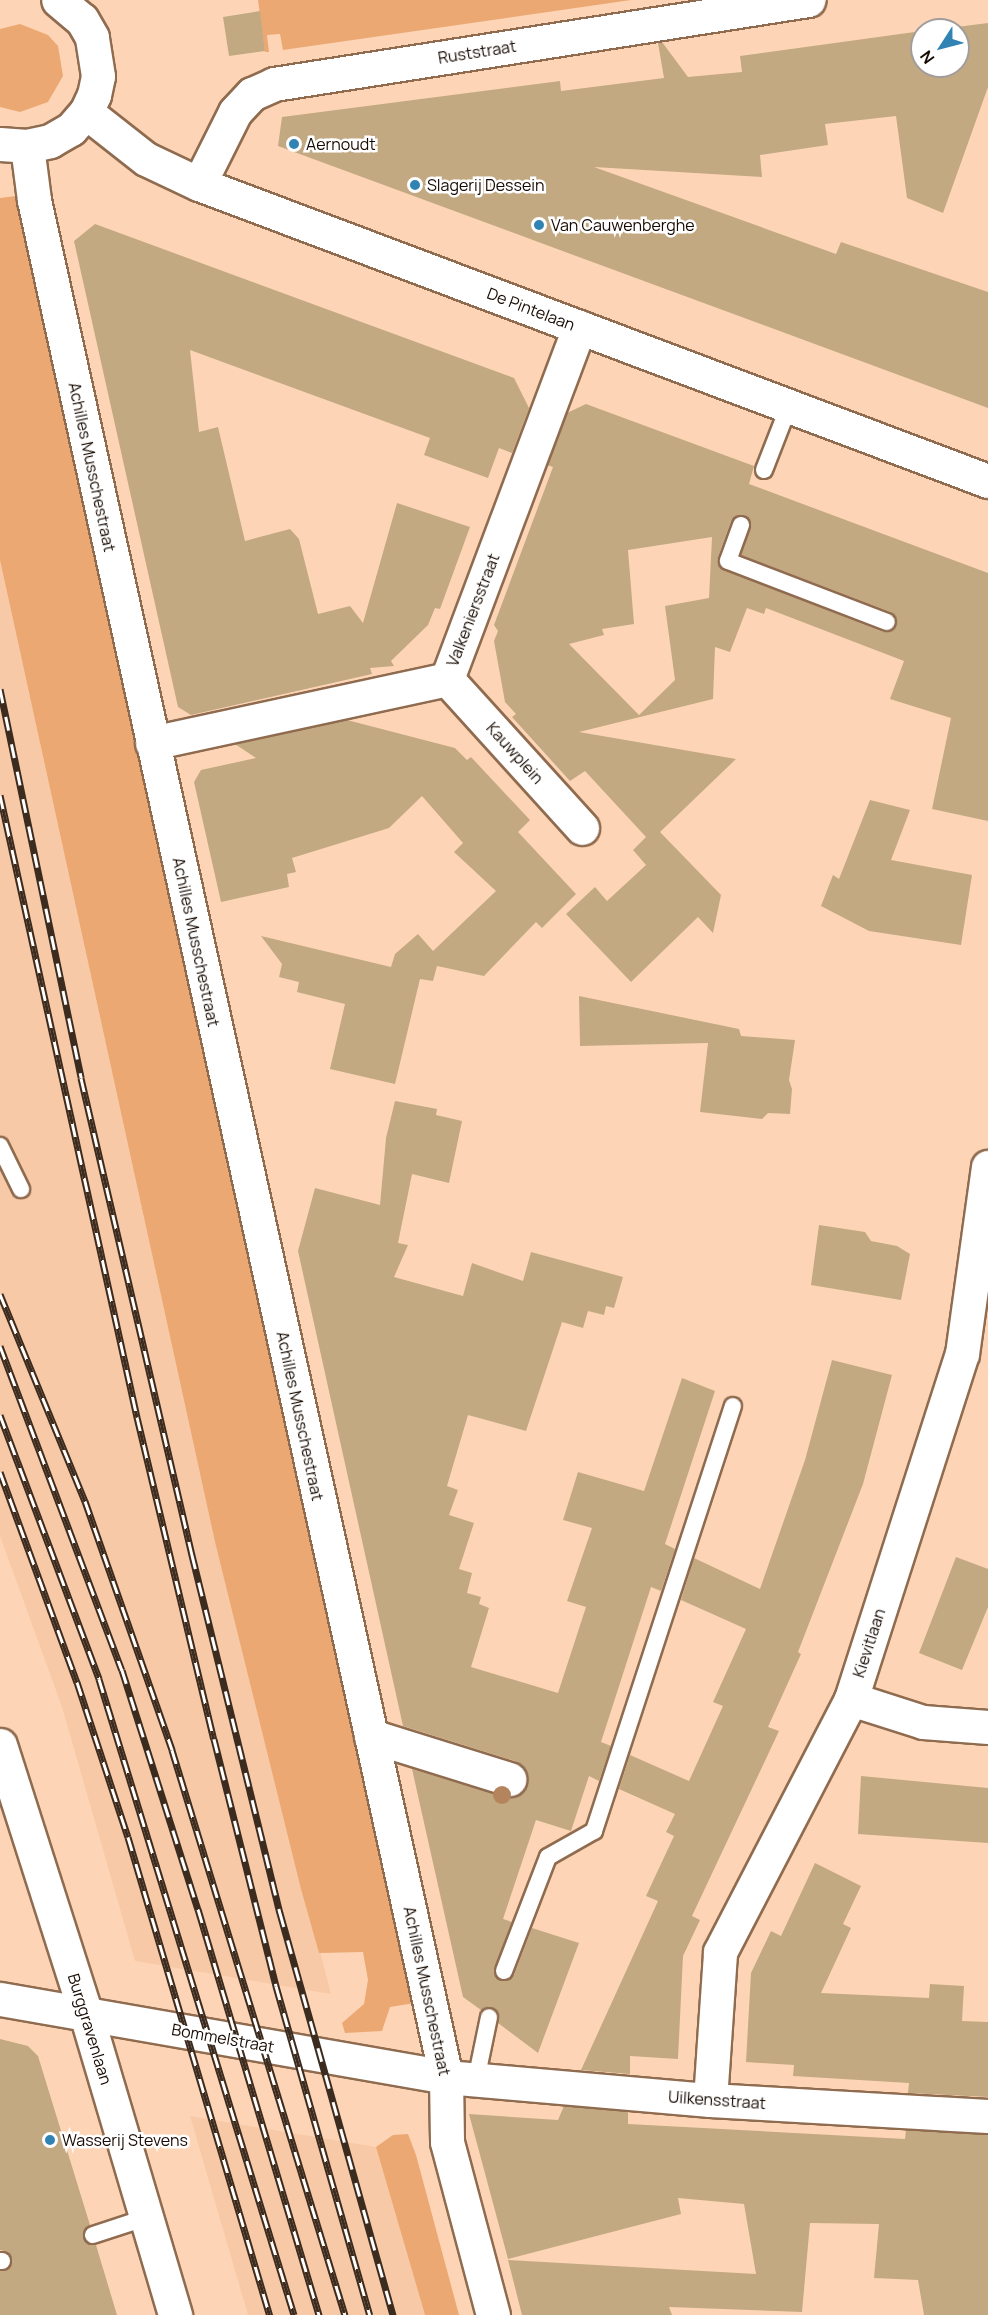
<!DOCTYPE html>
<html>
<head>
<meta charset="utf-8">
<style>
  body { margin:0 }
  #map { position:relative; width:988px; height:2315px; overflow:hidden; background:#fdd5b6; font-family:Manrope,sans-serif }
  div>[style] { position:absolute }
  .built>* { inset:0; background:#f8c9a6 }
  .green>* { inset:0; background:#eba873 }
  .building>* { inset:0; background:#c2a982 }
  .roads { filter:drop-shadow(2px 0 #8f6b4f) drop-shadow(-2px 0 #8f6b4f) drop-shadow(0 2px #8f6b4f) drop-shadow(0 -2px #8f6b4f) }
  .service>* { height:16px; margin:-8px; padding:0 8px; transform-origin:8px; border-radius:8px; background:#fff }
  .minor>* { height:33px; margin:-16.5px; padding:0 16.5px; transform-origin:16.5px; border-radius:16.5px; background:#fff }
  .tertiary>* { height:33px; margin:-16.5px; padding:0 16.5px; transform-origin:16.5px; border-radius:16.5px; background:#fff }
  .rail>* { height:7px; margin-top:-3.5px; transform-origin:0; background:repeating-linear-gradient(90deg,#fff 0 14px,#3c2b1f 0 28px); box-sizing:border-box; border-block:2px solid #3c2b1f }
  .trees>* { width:18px; height:18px; margin:-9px; border-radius:50%; background:#b4855c }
  .dots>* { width:16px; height:16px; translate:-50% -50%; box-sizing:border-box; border:3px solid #fff; border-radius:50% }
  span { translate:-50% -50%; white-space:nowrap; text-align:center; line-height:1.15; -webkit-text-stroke:5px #fff; paint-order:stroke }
  .street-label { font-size:16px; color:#170a02 }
  .poi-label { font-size:16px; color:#170a02 }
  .left { translate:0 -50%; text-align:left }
  .north { position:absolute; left:910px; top:18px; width:60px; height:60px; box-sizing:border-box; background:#fff; border:2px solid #a29d9a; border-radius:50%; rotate:234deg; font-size:16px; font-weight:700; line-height:24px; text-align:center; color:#170a02 }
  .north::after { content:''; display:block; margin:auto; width:21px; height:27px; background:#3183b4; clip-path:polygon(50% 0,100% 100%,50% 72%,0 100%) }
</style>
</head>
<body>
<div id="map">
  <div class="built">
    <i style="clip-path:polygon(0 560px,215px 1542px,331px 1994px,135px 1961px,62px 1707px,0 1536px)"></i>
    <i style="clip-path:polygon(190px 2116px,376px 2147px,425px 2315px,248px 2315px)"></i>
  </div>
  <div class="green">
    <i style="clip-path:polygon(258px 0,631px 0,283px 50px,280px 34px,267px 35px,269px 52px,265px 52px)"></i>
    <i style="clip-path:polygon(20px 24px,48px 35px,58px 46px,63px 76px,48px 102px,20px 112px,0 107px,0 29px)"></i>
    <i style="clip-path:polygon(24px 195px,421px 2002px,390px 2007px,382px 2031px,345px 2033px,342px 2023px,364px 2004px,368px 1980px,363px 1952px,319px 1953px,301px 1889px,215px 1542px,0 560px,0 198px)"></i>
    <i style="clip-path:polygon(408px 2134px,416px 2155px,459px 2315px,425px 2315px,376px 2147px,393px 2135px)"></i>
  </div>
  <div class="building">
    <i style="clip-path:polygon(260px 11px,265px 51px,229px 56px,223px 17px)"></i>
    <i style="clip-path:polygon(988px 23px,988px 87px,943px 213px,907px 198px,896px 116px,825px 124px,828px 145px,760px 155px,762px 177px,594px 167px,836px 254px,841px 242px,988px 292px,988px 408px,278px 146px,282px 117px,560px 81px,561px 91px,664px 78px,658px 43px,662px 42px,688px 77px,742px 72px,740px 56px,922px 31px,922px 66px,958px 66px,958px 30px,933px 30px)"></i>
    <i style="clip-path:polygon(95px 224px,514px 378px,529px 408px,512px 453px,499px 448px,488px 478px,424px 455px,430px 438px,190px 350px,199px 432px,218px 427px,245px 541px,290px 529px,299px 539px,318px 614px,350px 606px,363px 623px,397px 503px,470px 527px,440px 609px,435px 608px,428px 625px,391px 661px,394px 666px,370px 668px,372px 674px,191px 715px,178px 707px,74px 241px)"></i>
    <i style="clip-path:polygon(evenodd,586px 404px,754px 466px,749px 484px,988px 573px,988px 821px,932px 809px,951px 718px,890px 699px,904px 661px,766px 608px,764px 614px,747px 608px,730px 652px,715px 647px,713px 699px,579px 732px,736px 759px,660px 832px,721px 895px,713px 933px,698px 917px,631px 982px,566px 914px,595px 887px,607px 901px,646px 865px,633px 850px,646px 837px,585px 771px,570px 781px,512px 717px,516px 714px,505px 702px,494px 641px,498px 631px,494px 625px,553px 467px,547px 465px,567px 413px,586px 404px,744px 515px,751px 524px,741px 555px,891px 612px,897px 620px,894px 630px,883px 632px,720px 568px,718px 557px,731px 521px,744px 515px,586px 404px,712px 537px,709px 598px,665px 606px,675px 680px,639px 715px,569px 644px,604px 635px,602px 629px,634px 624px,628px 550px,712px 537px)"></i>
    <i style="clip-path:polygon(347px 720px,455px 748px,467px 760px,471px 757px,530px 820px,518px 832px,576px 894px,542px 928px,536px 922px,484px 976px,437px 966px,433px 981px,420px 979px,395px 1084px,330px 1069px,345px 1004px,297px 992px,299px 982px,279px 977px,282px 964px,261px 936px,391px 967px,395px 954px,418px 934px,433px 951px,496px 891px,454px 852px,463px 843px,422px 796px,389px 828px,292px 858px,296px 872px,287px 874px,289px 887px,221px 902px,194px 782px,201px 770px,256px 758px,235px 744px)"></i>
    <i style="clip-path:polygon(870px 800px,910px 810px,891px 860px,972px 875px,961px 945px,869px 931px,821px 906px,833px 875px,839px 879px)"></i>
    <i style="clip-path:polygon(579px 996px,739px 1029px,741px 1036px,795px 1040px,789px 1080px,792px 1089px,790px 1114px,768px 1113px,762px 1119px,700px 1112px,708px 1043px,580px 1046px)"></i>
    <i style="clip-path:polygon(395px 1101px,437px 1109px,436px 1115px,462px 1121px,449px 1183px,412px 1174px,398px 1243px,408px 1245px,394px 1277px,463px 1296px,472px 1263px,523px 1281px,531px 1252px,623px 1277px,614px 1308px,606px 1306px,604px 1315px,588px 1311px,583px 1328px,562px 1322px,526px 1431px,468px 1415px,447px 1486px,458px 1490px,449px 1515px,474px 1523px,459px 1569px,472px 1573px,467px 1593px,481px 1597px,479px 1604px,489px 1608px,471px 1667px,558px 1693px,586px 1607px,567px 1601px,592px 1528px,563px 1520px,578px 1472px,644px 1491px,682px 1378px,715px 1391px,665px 1544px,675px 1549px,661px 1591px,651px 1587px,601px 1742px,611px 1746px,599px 1781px,589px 1776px,571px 1831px,536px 1820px,503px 1919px,512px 1922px,494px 1968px,501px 1981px,514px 1975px,532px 1928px,579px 1943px,538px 2053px,498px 2023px,495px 2009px,481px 2010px,463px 1997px,412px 1769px,504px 1797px,522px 1792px,527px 1774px,515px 1761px,403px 1726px,298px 1251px,315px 1188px,380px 1205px,386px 1138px)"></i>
    <i style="clip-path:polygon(819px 1225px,865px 1232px,871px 1241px,897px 1246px,910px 1254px,901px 1300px,811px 1285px)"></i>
    <i style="clip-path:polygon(832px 1360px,892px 1375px,863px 1484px,798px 1652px,801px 1654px,768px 1727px,779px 1731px,692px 1916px,700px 1920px,683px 1956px,678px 2059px,630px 2056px,630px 2074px,581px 2070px,658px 1901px,646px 1896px,674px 1836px,666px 1832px,675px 1814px,619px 1789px,630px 1755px,689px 1781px,723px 1706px,713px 1702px,746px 1629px,681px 1600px,694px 1558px,760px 1589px,805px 1460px)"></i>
    <i style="clip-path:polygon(956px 1557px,988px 1569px,988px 1607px,962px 1670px,919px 1653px)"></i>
    <i style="clip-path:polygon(861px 1776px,988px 1788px,988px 1843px,858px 1834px)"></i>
    <i style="clip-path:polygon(815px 1863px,861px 1886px,843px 1924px,851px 1928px,821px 1993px,929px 1998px,930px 1984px,964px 1986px,962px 2021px,988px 2022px,988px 2097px,908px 2093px,909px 2083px,793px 2076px,794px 2065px,746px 2062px,751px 1973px,771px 1931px,781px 1936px)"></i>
    <i style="clip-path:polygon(0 2039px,28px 2046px,38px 2056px,90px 2225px,83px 2238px,96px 2245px,117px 2315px,0 2315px,0 2271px,8px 2270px,12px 2262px,8px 2252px,0 2250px)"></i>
    <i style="clip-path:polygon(564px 2106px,628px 2112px,628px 2124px,905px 2139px,906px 2130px,988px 2135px,988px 2315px,924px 2315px,918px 2280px,874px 2278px,879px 2224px,810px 2223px,802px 2312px,669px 2307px,672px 2315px,522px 2315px,508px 2260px,756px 2274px,744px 2204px,678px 2198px,681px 2214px,508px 2259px,469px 2114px,558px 2120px)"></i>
  </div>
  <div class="roads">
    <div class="service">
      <i style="left:764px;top:470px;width:69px;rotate:-68.7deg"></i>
      <i style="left:741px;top:525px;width:38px;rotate:110deg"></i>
      <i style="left:728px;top:561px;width:170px;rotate:21deg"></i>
      <i style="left:0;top:1146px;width:48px;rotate:64deg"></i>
      <i style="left:504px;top:1971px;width:122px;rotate:-68.9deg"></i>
      <i style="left:548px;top:1857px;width:53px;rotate:-29.5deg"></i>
      <i style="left:594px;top:1831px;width:447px;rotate:-71.9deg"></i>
      <i style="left:476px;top:2080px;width:64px;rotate:-78.3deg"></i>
      <i style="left:93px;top:2235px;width:55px;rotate:-18.1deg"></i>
      <i style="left:0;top:2261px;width:2px"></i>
    </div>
    <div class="minor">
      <i style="left:27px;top:146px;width:54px;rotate:82.6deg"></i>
      <i style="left:34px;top:200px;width:1922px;rotate:77.62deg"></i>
      <i style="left:446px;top:2077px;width:65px;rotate:89.1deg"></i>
      <i style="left:447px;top:2142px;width:179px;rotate:75.1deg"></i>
      <i style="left:199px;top:184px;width:80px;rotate:-63.4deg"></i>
      <i style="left:235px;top:112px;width:25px;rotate:-47deg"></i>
      <i style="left:252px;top:94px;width:24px;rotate:-24deg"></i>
      <i style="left:274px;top:84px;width:541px;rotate:-8.94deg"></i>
      <i style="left:447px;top:679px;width:201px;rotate:47.8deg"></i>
      <i style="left:152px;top:743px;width:302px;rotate:-12.2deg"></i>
      <i style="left:447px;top:679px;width:376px;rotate:-69.4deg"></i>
      <i style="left:851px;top:1699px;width:76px;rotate:17.7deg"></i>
      <i style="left:923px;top:1722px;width:65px;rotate:4.4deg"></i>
      <i style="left:371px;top:1736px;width:145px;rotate:17.3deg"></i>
      <i style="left:0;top:1999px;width:453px;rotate:9.9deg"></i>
      <i style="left:446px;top:2077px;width:265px;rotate:5deg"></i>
      <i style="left:710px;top:2100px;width:278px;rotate:3.3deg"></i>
      <i style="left:710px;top:2100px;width:148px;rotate:-86.1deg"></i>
      <i style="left:720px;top:1952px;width:285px;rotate:-62.6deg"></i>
      <i style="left:851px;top:1699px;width:362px;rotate:-72.2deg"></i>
      <i style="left:962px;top:1354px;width:189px;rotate:-82.1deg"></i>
    </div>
    <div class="tertiary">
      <i style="left:86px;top:112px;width:76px;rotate:38.1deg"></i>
      <i style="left:146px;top:159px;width:59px;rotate:25.3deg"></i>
      <i style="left:199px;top:184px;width:843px;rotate:20.63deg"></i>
      <i style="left:0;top:144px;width:27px;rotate:4deg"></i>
      <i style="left:27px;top:146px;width:24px;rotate:-12deg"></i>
      <i style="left:50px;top:141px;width:24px;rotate:-30deg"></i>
      <i style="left:71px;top:129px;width:23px;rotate:-49deg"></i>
      <i style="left:86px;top:112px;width:19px;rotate:-65deg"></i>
      <i style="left:94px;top:95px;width:19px;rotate:-78deg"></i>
      <i style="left:98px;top:76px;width:39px;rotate:-99deg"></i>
      <i style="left:92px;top:37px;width:20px;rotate:-120deg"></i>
      <i style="left:82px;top:20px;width:31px;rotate:-140deg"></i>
      <i style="left:0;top:1745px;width:282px;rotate:72.3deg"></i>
      <i style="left:86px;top:2014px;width:314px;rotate:73.5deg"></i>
    </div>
  </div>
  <div class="rail">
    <i style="left:0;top:689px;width:397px;rotate:78.2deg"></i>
    <i style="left:81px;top:1078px;width:490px;rotate:76.9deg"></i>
    <i style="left:192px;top:1555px;width:369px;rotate:76.2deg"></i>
    <i style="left:280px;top:1913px;width:418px;rotate:74.3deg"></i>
    <i style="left:0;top:795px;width:637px;rotate:77.58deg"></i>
    <i style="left:137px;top:1417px;width:331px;rotate:76.6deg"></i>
    <i style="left:214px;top:1739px;width:255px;rotate:75.9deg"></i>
    <i style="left:276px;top:1986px;width:342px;rotate:74.1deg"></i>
    <i style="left:0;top:1294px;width:224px;rotate:67.7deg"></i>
    <i style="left:85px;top:1501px;width:264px;rotate:70.7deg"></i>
    <i style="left:172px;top:1750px;width:591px;rotate:72.98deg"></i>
    <i style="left:0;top:1346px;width:346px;rotate:69.4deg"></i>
    <i style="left:122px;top:1670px;width:251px;rotate:72.4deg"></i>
    <i style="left:198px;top:1909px;width:424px;rotate:73.4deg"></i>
    <i style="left:0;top:1415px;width:282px;rotate:69.4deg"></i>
    <i style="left:99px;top:1679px;width:665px;rotate:72.95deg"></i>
    <i style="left:0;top:1472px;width:224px;rotate:69.9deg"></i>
    <i style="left:77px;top:1682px;width:163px;rotate:71.8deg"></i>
    <i style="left:128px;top:1837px;width:499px;rotate:73.5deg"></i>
  </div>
  <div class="trees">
    <i style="left:502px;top:1795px"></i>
  </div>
  <div class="dots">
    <i style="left:294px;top:144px;background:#3183b4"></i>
    <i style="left:415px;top:185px;background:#3183b4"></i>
    <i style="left:539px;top:225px;background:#3183b4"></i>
    <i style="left:50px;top:2140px;background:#3183b4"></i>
  </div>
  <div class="street-label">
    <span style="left:477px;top:52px;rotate:-9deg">Ruststraat</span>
    <span style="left:531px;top:309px;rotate:21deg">De Pintelaan</span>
    <span style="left:92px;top:467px;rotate:78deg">Achilles Musschestraat</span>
    <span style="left:473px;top:610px;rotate:-69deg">Valkeniersstraat</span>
    <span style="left:515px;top:753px;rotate:48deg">Kauwplein</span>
    <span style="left:196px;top:942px;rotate:78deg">Achilles Musschestraat</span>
    <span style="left:300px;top:1416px;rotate:78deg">Achilles Musschestraat</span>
    <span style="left:869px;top:1643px;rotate:-72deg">Kievitlaan</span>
    <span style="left:427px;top:1991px;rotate:78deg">Achilles Musschestraat</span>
    <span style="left:90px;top:2029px;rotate:73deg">Burggravenlaan</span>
    <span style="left:223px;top:2038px;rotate:10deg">Bommelstraat</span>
    <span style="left:717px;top:2100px;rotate:4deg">Uilkensstraat</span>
  </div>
  <div class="poi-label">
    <span class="left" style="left:306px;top:144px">Aernoudt</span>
    <span class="left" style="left:427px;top:185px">Slagerij Dessein</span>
    <span class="left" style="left:551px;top:225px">Van Cauwenberghe</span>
    <span class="left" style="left:62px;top:2140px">Wasserij Stevens</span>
  </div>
  <div class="north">N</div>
</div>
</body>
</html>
